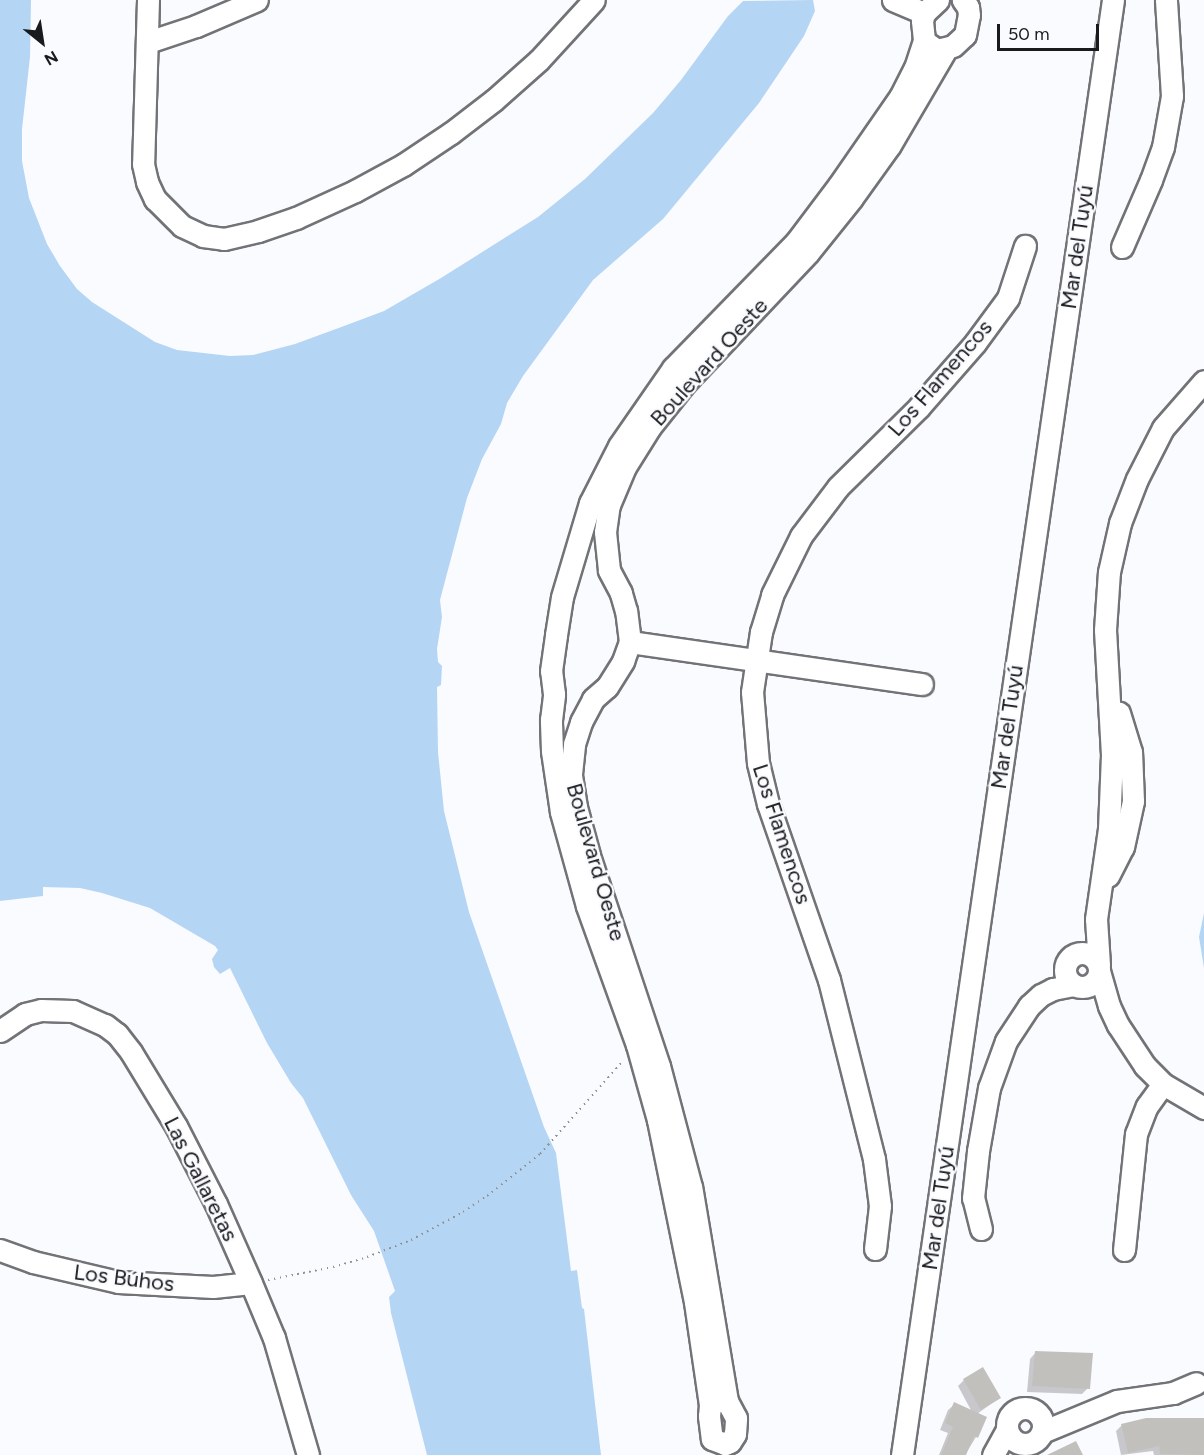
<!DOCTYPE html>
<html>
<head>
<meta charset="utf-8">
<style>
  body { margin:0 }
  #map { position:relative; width:1204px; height:1455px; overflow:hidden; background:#fafbff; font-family:Figtree,sans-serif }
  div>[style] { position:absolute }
  .water>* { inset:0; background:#b5d5f4 }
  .shadow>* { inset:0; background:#0003 }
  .building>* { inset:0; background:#c2c0bc }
  .path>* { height:2px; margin-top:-1px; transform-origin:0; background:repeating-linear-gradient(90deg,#909193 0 1.5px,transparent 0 6px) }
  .roads { filter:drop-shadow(2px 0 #727377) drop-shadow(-2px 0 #727377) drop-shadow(0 2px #727377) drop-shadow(0 -2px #727377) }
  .minor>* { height:21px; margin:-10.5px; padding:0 10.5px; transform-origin:10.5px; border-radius:10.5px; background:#fff }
  .minor>.ring { margin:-10.5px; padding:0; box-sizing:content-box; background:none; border:21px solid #fff; border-radius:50% }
  span { translate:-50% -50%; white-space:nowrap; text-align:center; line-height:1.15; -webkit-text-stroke:4.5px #fafbff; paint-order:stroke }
  .street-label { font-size:22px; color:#191a1b }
  .north { position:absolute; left:12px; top:12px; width:60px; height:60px; -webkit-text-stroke:4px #fafbff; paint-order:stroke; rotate:150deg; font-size:16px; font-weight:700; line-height:24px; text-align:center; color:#191a1b }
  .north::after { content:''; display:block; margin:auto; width:21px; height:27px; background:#191a1b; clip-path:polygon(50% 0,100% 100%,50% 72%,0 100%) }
  .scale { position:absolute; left:997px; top:24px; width:102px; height:27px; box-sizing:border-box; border:3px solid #191a1b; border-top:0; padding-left:8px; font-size:18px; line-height:21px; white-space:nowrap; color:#191a1b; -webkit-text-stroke:4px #fafbff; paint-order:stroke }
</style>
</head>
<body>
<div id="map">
  <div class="water">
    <i style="clip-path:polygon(0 0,31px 0,30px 57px,22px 129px,22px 161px,29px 198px,47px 244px,60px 266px,77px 289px,92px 302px,155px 342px,177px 350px,230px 356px,253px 355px,295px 344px,344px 326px,384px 311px,441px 278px,538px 217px,585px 179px,653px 113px,681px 80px,728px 16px,743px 1px,813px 0,815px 11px,804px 36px,759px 103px,663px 219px,593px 280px,523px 376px,507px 403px,501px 424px,482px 459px,467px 498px,440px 600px,442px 617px,437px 649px,438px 662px,442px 666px,441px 685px,437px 687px,438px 752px,444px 811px,469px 912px,544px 1127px,556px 1153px,571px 1271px,577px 1270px,582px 1308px,584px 1309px,601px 1455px,427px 1455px,391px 1313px,389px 1297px,395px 1291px,374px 1231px,351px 1195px,303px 1098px,291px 1083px,267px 1043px,230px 968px,220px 974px,214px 967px,212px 959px,218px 950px,215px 946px,150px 908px,102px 893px,80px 888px,43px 887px,43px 896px,0 901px)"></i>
    <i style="clip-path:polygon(1204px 913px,1204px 968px,1199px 937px)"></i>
  </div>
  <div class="shadow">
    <i style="clip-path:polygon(1036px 1352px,1088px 1388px,1082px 1394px,1027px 1392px,1030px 1359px)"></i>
    <i style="clip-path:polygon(964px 1380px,999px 1398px,977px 1414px,976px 1437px,965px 1455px,939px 1455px,948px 1433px,940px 1430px,948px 1410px,955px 1404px,972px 1412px,958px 1386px)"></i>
    <i style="clip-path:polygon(1204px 1420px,1204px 1455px,1154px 1455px,1153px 1451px,1121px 1455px,1116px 1431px,1122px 1425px)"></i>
  </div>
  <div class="building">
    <i style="clip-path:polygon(1035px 1351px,1093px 1353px,1090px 1389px,1032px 1386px)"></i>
    <i style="clip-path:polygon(983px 1367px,1001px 1398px,981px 1410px,963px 1379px)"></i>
    <i style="clip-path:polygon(954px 1402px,987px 1417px,978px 1438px,974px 1436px,966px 1455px,941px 1455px,953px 1427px,945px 1423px)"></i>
    <i style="clip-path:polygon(1146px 1418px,1204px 1418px,1204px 1455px,1160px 1454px,1159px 1446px,1128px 1453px,1121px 1424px)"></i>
    <i style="clip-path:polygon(1076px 1441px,1083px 1455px,1047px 1455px)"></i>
  </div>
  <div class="path">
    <i style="left:268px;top:1280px;width:66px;rotate:-11.3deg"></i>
    <i style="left:333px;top:1267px;width:35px;rotate:-16deg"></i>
    <i style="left:367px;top:1257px;width:47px;rotate:-21.1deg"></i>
    <i style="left:411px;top:1240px;width:59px;rotate:-28.3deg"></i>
    <i style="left:463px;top:1212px;width:29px;rotate:-34deg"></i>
    <i style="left:487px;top:1196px;width:68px;rotate:-38.4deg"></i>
    <i style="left:540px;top:1154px;width:125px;rotate:-48.3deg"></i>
  </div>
  <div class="roads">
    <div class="minor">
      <i style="left:148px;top:0;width:164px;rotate:91.7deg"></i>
      <i style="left:143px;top:164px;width:18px;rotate:77deg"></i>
      <i style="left:147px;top:182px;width:19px;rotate:65deg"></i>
      <i style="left:155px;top:199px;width:38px;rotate:45deg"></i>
      <i style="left:182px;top:226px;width:23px;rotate:25deg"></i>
      <i style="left:203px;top:236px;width:21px;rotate:8deg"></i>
      <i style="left:224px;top:239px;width:35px;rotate:-13deg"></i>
      <i style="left:258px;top:231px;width:40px;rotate:-18.9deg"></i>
      <i style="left:296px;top:218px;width:65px;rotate:-24.6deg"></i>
      <i style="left:355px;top:191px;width:55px;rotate:-28.4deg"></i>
      <i style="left:403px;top:165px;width:58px;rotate:-33.7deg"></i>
      <i style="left:451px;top:133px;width:54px;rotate:-37.5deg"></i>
      <i style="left:494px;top:100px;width:60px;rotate:-41.6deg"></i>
      <i style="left:539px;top:60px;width:81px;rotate:-47.5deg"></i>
      <i style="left:893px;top:0;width:34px;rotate:23deg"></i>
      <i style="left:938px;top:0;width:19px;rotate:137deg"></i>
      <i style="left:924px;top:13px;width:8px;rotate:104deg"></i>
      <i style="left:922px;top:21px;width:20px;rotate:84deg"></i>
      <i style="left:924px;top:41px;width:16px;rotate:35deg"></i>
      <i style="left:937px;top:50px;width:16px;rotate:-14deg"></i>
      <i style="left:953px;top:46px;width:16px;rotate:-43deg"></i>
      <i style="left:965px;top:35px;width:20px;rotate:-79deg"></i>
      <i style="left:969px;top:15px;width:8px;rotate:-97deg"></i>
      <i style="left:968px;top:7px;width:9px;rotate:-126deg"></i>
      <i style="left:148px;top:42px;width:51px;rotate:-18.4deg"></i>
      <i style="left:196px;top:26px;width:66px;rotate:-23.1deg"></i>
      <i style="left:1122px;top:247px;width:73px;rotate:-66.6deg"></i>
      <i style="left:1151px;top:180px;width:35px;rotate:-70deg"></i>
      <i style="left:1163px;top:147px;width:52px;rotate:-80deg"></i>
      <i style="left:1172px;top:96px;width:96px;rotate:-93.6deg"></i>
      <i style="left:630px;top:642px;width:295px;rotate:8.2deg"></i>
      <i style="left:1108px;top:876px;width:33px;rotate:-63deg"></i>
      <i style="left:1123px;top:847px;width:47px;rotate:-77.7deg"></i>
      <i style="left:1133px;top:801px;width:49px;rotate:-92.3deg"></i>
      <i style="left:1131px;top:752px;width:41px;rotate:-107.1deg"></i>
      <i class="ring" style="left:1065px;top:953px;width:13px;height:13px"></i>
      <i style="left:1099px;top:965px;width:46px;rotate:-93.7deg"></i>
      <i style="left:1096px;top:919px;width:91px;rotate:-81.8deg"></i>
      <i style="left:1109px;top:829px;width:74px;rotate:-87.7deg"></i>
      <i style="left:1112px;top:755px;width:125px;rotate:-93.2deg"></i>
      <i style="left:1105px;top:630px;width:58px;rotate:-86.1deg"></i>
      <i style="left:1109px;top:572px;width:50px;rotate:-77.3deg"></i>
      <i style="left:1120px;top:523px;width:47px;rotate:-68.9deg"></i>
      <i style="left:1137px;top:479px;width:57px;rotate:-63deg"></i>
      <i style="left:1163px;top:428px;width:62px;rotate:-48.9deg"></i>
      <i style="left:1099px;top:971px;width:36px;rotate:74deg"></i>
      <i style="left:1109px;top:1006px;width:21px;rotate:65deg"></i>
      <i style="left:1118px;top:1025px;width:49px;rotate:56.6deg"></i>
      <i style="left:1145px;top:1066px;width:25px;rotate:45deg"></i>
      <i style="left:1163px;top:1084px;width:48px;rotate:30.3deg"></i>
      <i style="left:0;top:1031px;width:30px;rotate:-34deg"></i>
      <i style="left:25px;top:1014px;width:16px;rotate:-14deg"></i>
      <i style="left:41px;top:1010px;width:32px;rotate:2deg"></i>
      <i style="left:73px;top:1011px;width:35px;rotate:24deg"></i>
      <i style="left:105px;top:1025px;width:15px;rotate:37deg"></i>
      <i style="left:117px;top:1034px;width:23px;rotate:52deg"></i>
      <i style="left:131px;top:1052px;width:87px;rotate:58.7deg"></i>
      <i style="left:176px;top:1126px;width:88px;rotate:62.9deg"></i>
      <i style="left:216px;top:1204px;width:86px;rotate:66.1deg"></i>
      <i style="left:251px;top:1283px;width:60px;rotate:67.3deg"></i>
      <i style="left:274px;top:1338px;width:122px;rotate:73.8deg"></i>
      <i style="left:981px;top:1229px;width:32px;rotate:-104deg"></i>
      <i style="left:973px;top:1198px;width:47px;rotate:-83.9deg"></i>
      <i style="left:978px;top:1151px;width:64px;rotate:-80.1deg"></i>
      <i style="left:989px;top:1088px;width:50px;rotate:-70.1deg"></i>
      <i style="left:1006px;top:1041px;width:42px;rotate:-56.7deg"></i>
      <i style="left:1029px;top:1006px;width:16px;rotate:-43deg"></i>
      <i style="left:1041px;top:995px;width:13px;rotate:-27deg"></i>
      <i style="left:1053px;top:989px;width:21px;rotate:-11deg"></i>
      <i style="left:875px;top:1249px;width:43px;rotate:-83.4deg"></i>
      <i style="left:880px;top:1206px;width:47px;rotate:-97.3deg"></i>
      <i style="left:874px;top:1159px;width:185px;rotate:-104.1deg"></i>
      <i style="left:829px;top:980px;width:186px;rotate:-109.1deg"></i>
      <i style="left:768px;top:804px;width:42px;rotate:-103.7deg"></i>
      <i style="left:758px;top:763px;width:71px;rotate:-94.8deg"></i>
      <i style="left:752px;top:692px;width:61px;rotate:-81.5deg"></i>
      <i style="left:761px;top:632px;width:39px;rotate:-73deg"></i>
      <i style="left:772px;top:595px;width:66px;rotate:-63.8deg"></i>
      <i style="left:801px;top:536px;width:61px;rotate:-52.9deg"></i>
      <i style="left:838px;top:487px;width:114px;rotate:-44.6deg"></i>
      <i style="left:919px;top:407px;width:85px;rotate:-48.8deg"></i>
      <i style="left:975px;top:343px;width:56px;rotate:-53.7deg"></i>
      <i style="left:1008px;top:298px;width:55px;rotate:-71.9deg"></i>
      <i style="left:0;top:1250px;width:35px;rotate:20deg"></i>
      <i style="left:33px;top:1262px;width:87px;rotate:13.2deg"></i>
      <i style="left:118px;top:1282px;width:95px;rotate:3deg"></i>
      <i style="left:213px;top:1287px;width:38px;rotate:-6deg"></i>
      <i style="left:1124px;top:1250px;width:117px;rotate:-84.1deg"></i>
      <i style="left:1136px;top:1134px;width:30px;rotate:-69deg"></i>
      <i style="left:1147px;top:1106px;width:27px;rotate:-54deg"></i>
      <i style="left:727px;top:1401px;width:7px;rotate:-172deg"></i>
      <i style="left:720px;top:1400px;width:11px;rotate:153deg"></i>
      <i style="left:710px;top:1405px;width:11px;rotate:95deg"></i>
      <i style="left:709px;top:1416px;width:23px;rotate:83deg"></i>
      <i style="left:712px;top:1439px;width:14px;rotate:21deg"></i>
      <i style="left:725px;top:1444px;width:5px;rotate:-22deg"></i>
      <i style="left:730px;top:1442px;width:9px;rotate:-58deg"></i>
      <i style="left:735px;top:1434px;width:16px;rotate:-86deg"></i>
      <i style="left:736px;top:1418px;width:19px;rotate:-118deg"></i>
      <i style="left:727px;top:1401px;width:217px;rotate:-99.5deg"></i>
      <i style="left:691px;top:1187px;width:125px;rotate:-104.8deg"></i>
      <i style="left:659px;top:1066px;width:222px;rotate:-108.4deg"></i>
      <i style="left:589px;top:855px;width:50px;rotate:-105.2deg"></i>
      <i style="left:576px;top:807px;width:33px;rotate:-99deg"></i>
      <i style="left:571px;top:774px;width:30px;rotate:-84deg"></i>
      <i style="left:574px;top:744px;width:23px;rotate:-72deg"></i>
      <i style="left:581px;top:722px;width:26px;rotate:-62deg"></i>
      <i style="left:593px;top:699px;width:18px;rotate:-41deg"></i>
      <i style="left:607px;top:687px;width:31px;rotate:-58deg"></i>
      <i style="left:623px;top:661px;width:20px;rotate:-70deg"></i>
      <i style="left:630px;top:642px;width:31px;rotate:-97deg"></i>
      <i style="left:626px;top:611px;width:19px;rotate:-106deg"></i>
      <i style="left:621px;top:593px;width:26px;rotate:-118deg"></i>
      <i style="left:609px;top:570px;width:38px;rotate:-96deg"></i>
      <i style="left:605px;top:532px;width:27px;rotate:-82deg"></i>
      <i style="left:609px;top:505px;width:41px;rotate:-67.2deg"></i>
      <i style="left:625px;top:467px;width:47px;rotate:-58deg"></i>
      <i style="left:650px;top:427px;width:56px;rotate:-51.5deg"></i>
      <i style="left:685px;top:383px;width:179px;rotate:-46.6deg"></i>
      <i style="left:808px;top:253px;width:70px;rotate:-51.3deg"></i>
      <i style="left:852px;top:198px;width:65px;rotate:-54.4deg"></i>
      <i style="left:890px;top:145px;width:111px;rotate:-59.7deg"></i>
      <i style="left:710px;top:1405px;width:104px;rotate:-98.3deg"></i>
      <i style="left:695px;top:1302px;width:186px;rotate:-101.5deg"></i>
      <i style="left:658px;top:1120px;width:78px;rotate:-105.6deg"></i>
      <i style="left:637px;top:1045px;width:148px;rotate:-109.8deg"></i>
      <i style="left:587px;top:906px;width:98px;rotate:-105.5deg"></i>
      <i style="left:561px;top:812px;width:62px;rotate:-98.4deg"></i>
      <i style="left:552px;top:751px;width:31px;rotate:-92deg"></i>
      <i style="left:551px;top:720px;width:26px;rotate:-83deg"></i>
      <i style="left:554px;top:694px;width:23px;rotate:-97deg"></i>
      <i style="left:551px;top:671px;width:36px;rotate:-82deg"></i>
      <i style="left:556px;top:635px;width:38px;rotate:-81deg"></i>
      <i style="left:562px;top:597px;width:98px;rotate:-73.4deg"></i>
      <i style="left:590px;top:503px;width:64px;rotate:-63deg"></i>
      <i style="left:619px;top:446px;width:95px;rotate:-55.3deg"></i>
      <i style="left:673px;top:368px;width:176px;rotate:-45.7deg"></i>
      <i style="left:796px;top:242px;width:71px;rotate:-53deg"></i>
      <i style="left:839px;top:185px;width:107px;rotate:-55.3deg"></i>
      <i style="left:900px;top:97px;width:33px;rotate:-63deg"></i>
      <i style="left:915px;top:68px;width:28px;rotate:-72deg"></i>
      <i class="ring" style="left:1007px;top:1408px;width:15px;height:15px"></i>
      <i style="left:1042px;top:1432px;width:81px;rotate:-22.5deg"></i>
      <i style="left:1117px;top:1401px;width:57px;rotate:-8.1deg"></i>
      <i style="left:1173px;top:1393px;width:25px;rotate:-23deg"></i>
      <i style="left:902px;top:1455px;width:1470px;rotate:-81.75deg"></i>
      <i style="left:993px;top:1455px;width:29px;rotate:-61deg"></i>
    </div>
  </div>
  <div class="street-label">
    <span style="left:1077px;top:247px;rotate:-82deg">Mar del Tuyú</span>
    <span style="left:709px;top:362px;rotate:-48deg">Boulevard Oeste</span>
    <span style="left:940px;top:378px;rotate:-49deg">Los Flamencos</span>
    <span style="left:1007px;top:727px;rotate:-82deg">Mar del Tuyú</span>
    <span style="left:782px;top:834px;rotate:72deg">Los Flamencos</span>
    <span style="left:596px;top:862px;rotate:74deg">Boulevard Oeste</span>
    <span style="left:201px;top:1179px;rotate:63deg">Las Gallaretas</span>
    <span style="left:938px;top:1208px;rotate:-82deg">Mar del Tuyú</span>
    <span style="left:124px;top:1278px;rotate:7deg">Los Búhos</span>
  </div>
  <div class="north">N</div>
  <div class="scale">50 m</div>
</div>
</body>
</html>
